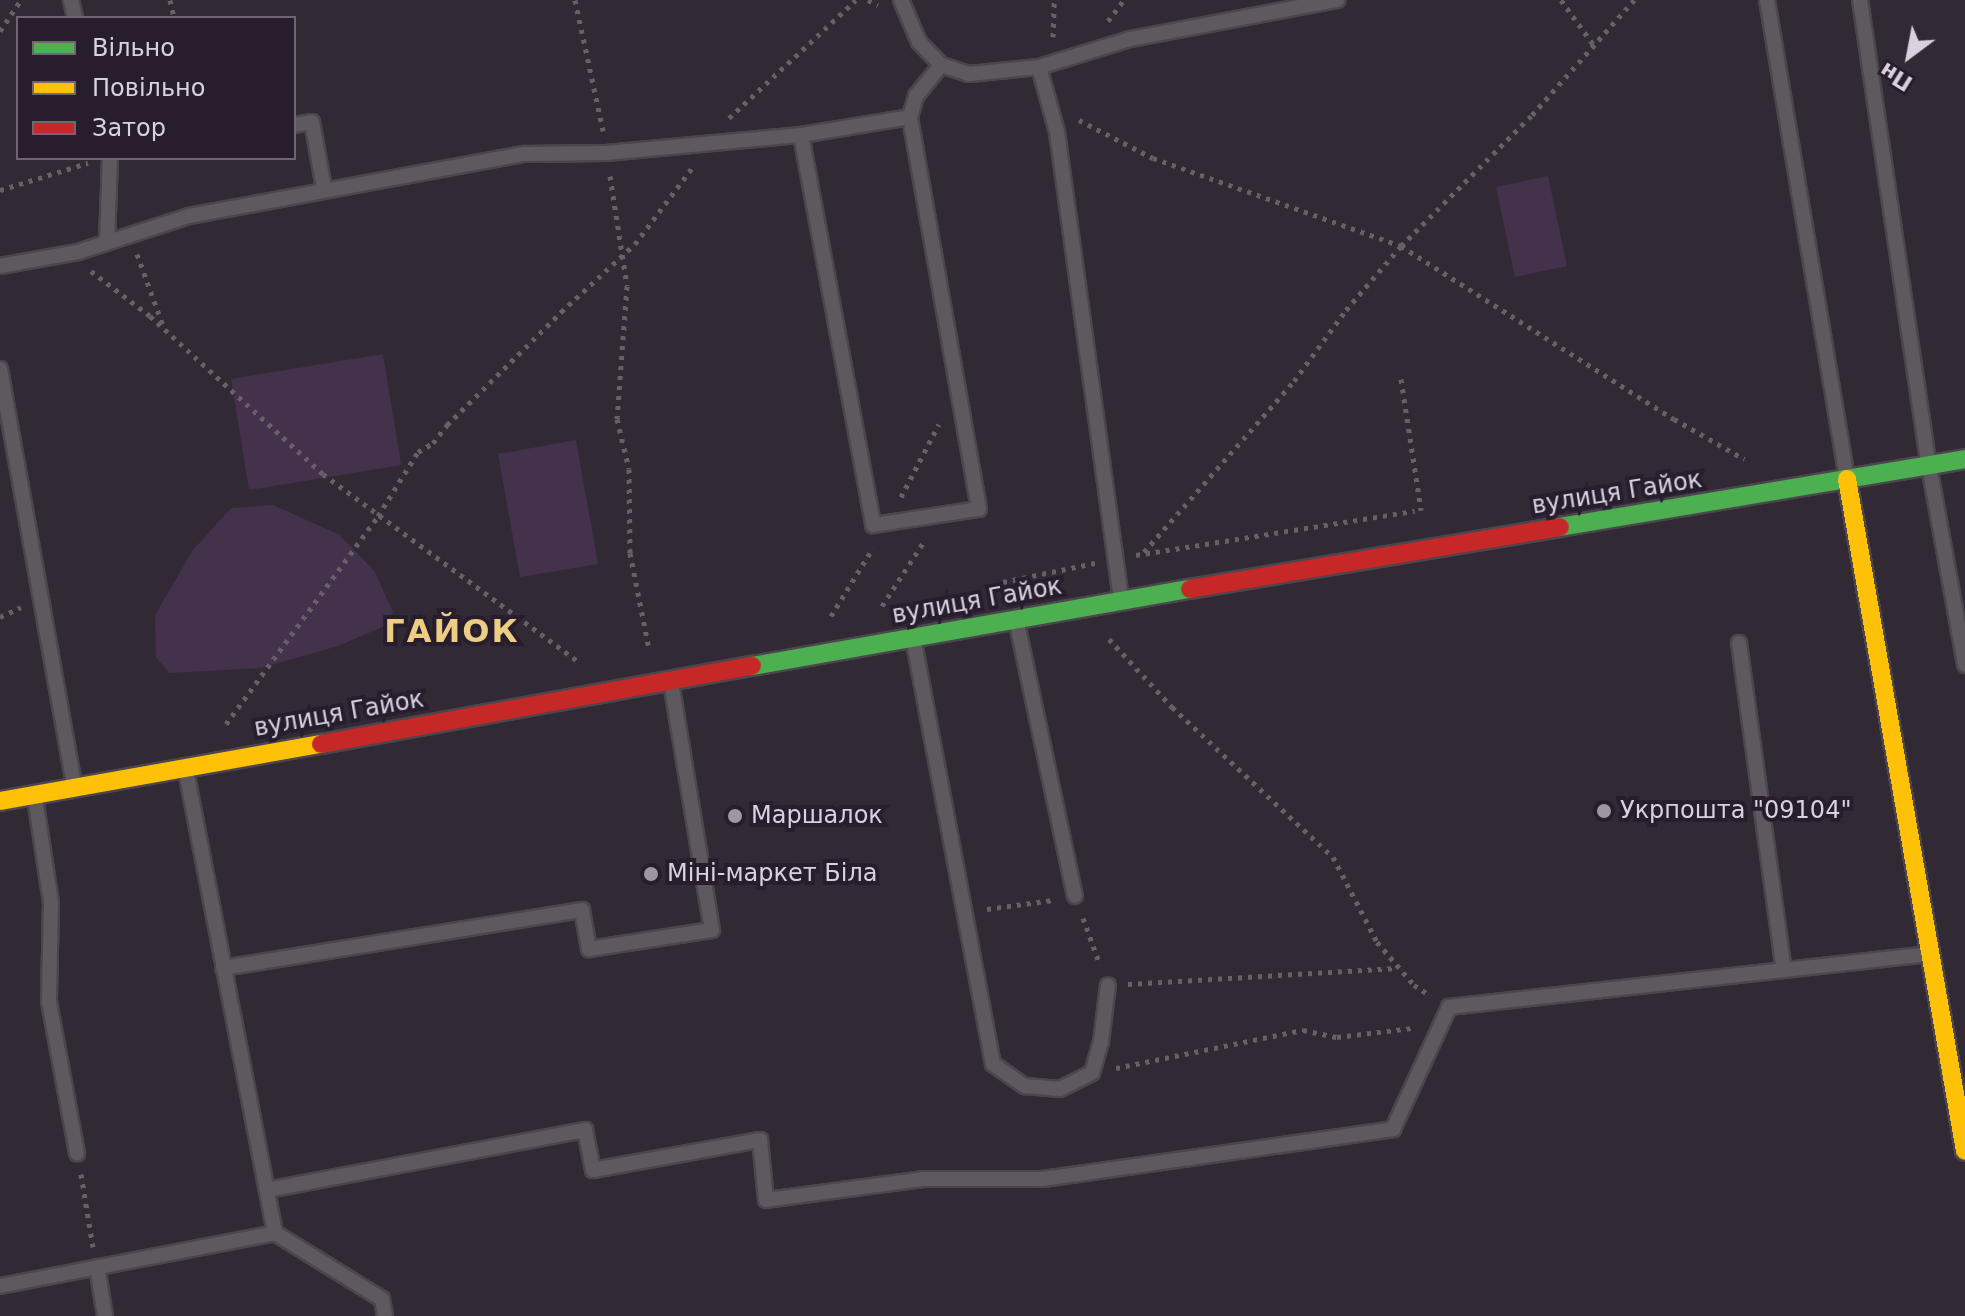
<!DOCTYPE html>
<html>
<head>
<meta charset="utf-8">
<style>
  body { margin:0 }
  #map { position:relative; width:1965px; height:1316px; overflow:hidden; background:#312a34; font-family:"DejaVu Sans",sans-serif }
  div>[style] { position:absolute }
  .green>* { inset:0; background:#44314b }
  .path>* { height:5px; margin-top:-2.5px; transform-origin:0; background:repeating-linear-gradient(90deg,#666168 0 4px,transparent 0 10px) }
  .roads { filter:drop-shadow(2px 0 #4b464d) drop-shadow(-2px 0 #4b464d) drop-shadow(0 2px #4b464d) drop-shadow(0 -2px #4b464d) }
  .lane>* { height:14px; margin:-7px; padding:0 7px; transform-origin:7px; border-radius:7px; background:#5d595f }
  .fast>* { height:18px; margin:-9px; padding:0 9px; transform-origin:9px; border-radius:9px; background:#4caf50 }
  .slow>* { height:18px; margin:-9px; padding:0 9px; transform-origin:9px; border-radius:9px; background:#ffc107 }
  .jam>* { height:18px; margin:-9px; padding:0 9px; transform-origin:9px; border-radius:9px; background:#c62828 }
  .dots>* { width:22px; height:22px; translate:-50% -50%; box-sizing:border-box; border:4px solid #281d2d; border-radius:50% }
  span { translate:-50% -50%; white-space:nowrap; text-align:center; line-height:1.15; -webkit-text-stroke:8px #281d2d; paint-order:stroke }
  .street-label { font-size:24px; color:#d9d2dd }
  .poi-label { font-size:24px; color:#d9d2dd }
  .left { translate:0 -50%; text-align:left }
  .district-label { font-size:32px; color:#edcd83; font-weight:700; letter-spacing:2px }
  .legend { position:absolute; left:16px; top:16px; width:280px; height:144px; box-sizing:border-box; background:#281d2d; border:2px solid #6f6573; margin:0; padding:10px 14px; list-style:none; font-size:24px; color:#d9d2dd }
  .legend li { display:flex; align-items:center; gap:16px; height:40px }
  .legend b { width:40px; border:2px solid #6f6573 }
  .north { position:absolute; left:1869px; top:16px; width:80px; height:80px; -webkit-text-stroke:6px #281d2d; paint-order:stroke; rotate:212deg; font-size:22px; font-weight:700; line-height:32px; text-align:center; color:#d9d2dd }
  .north::after { content:''; display:block; margin:auto; width:28px; height:36px; background:#d9d2dd; clip-path:polygon(50% 0,100% 100%,50% 72%,0 100%) }
</style>
</head>
<body>
<div id="map">
  <div class="green">
    <i style="clip-path:polygon(1548px 176px,1567px 266px,1515px 277px,1496px 187px)"></i>
    <i style="clip-path:polygon(383px 354px,401px 465px,249px 490px,231px 379px)"></i>
    <i style="clip-path:polygon(576px 440px,598px 564px,520px 577px,498px 454px)"></i>
    <i style="clip-path:polygon(273px 505px,340px 535px,375px 572px,393px 612px,385px 626px,338px 646px,261px 668px,169px 673px,156px 657px,155px 615px,193px 550px,231px 508px)"></i>
  </div>
  <div class="path">
    <i style="left:170px;top:0;width:18px;rotate:77deg"></i>
    <i style="left:575px;top:0;width:134px;rotate:77.9deg"></i>
    <i style="left:868px;top:0;width:11px;rotate:27deg"></i>
    <i style="left:1561px;top:0;width:54px;rotate:54deg"></i>
    <i style="left:1108px;top:21px;width:26px;rotate:-53deg"></i>
    <i style="left:0;top:31px;width:37px;rotate:-56deg"></i>
    <i style="left:1053px;top:37px;width:37px;rotate:-88deg"></i>
    <i style="left:729px;top:118px;width:173px;rotate:-42.9deg"></i>
    <i style="left:1079px;top:120px;width:83px;rotate:27.2deg"></i>
    <i style="left:1153px;top:158px;width:263px;rotate:19.5deg"></i>
    <i style="left:1401px;top:246px;width:323px;rotate:32.4deg"></i>
    <i style="left:1674px;top:419px;width:81px;rotate:29.7deg"></i>
    <i style="left:610px;top:176px;width:111px;rotate:81.2deg"></i>
    <i style="left:627px;top:286px;width:133px;rotate:94.3deg"></i>
    <i style="left:617px;top:419px;width:51px;rotate:76.5deg"></i>
    <i style="left:629px;top:469px;width:84px;rotate:89.3deg"></i>
    <i style="left:630px;top:553px;width:98px;rotate:78.8deg"></i>
    <i style="left:0;top:190px;width:92px;rotate:-17.1deg"></i>
    <i style="left:137px;top:254px;width:79px;rotate:70deg"></i>
    <i style="left:91px;top:271px;width:74px;rotate:37.3deg"></i>
    <i style="left:150px;top:316px;width:234px;rotate:42.4deg"></i>
    <i style="left:323px;top:474px;width:318px;rotate:36.3deg"></i>
    <i style="left:1401px;top:379px;width:133px;rotate:81.3deg"></i>
    <i style="left:901px;top:497px;width:82px;rotate:-62.5deg"></i>
    <i style="left:1144px;top:552px;width:227px;rotate:-48.7deg"></i>
    <i style="left:1294px;top:381px;width:88px;rotate:-53.8deg"></i>
    <i style="left:1346px;top:310px;width:84px;rotate:-49.3deg"></i>
    <i style="left:1401px;top:246px;width:185px;rotate:-45deg"></i>
    <i style="left:1532px;top:115px;width:154px;rotate:-48.4deg"></i>
    <i style="left:1136px;top:555px;width:282px;rotate:-9deg"></i>
    <i style="left:1003px;top:582px;width:94px;rotate:-11.7deg"></i>
    <i style="left:882px;top:606px;width:79px;rotate:-56.9deg"></i>
    <i style="left:831px;top:616px;width:80px;rotate:-58.3deg"></i>
    <i style="left:0;top:617px;width:23px;rotate:-25deg"></i>
    <i style="left:1109px;top:639px;width:93px;rotate:47.2deg"></i>
    <i style="left:1172px;top:707px;width:220px;rotate:43deg"></i>
    <i style="left:1333px;top:857px;width:96px;rotate:62.6deg"></i>
    <i style="left:1377px;top:942px;width:57px;rotate:49.3deg"></i>
    <i style="left:1414px;top:985px;width:20px;rotate:33deg"></i>
    <i style="left:226px;top:724px;width:258px;rotate:-53.8deg"></i>
    <i style="left:378px;top:516px;width:75px;rotate:-58deg"></i>
    <i style="left:418px;top:452px;width:17px;rotate:-31deg"></i>
    <i style="left:433px;top:443px;width:23px;rotate:-52deg"></i>
    <i style="left:447px;top:425px;width:161px;rotate:-44.7deg"></i>
    <i style="left:561px;top:312px;width:100px;rotate:-42.6deg"></i>
    <i style="left:635px;top:244px;width:95px;rotate:-53.1deg"></i>
    <i style="left:987px;top:909px;width:67px;rotate:-7.8deg"></i>
    <i style="left:1083px;top:918px;width:50px;rotate:70.1deg"></i>
    <i style="left:1128px;top:984px;width:270px;rotate:-3.4deg"></i>
    <i style="left:1116px;top:1068px;width:191px;rotate:-11.5deg"></i>
    <i style="left:1303px;top:1030px;width:35px;rotate:12deg"></i>
    <i style="left:1337px;top:1037px;width:77px;rotate:-6.8deg"></i>
    <i style="left:81px;top:1174px;width:74px;rotate:80.7deg"></i>
  </div>
  <div class="roads">
    <div class="lane">
      <i style="left:71px;top:0;width:18px;rotate:77deg"></i>
      <i style="left:901px;top:0;width:46px;rotate:66.8deg"></i>
      <i style="left:919px;top:42px;width:32px;rotate:46deg"></i>
      <i style="left:941px;top:65px;width:29px;rotate:18deg"></i>
      <i style="left:969px;top:74px;width:70px;rotate:-5.7deg"></i>
      <i style="left:1039px;top:67px;width:67px;rotate:74.5deg"></i>
      <i style="left:1057px;top:132px;width:470px;rotate:82.2deg"></i>
      <i style="left:1767px;top:0;width:486px;rotate:80.5deg"></i>
      <i style="left:1860px;top:0;width:471px;rotate:81.6deg"></i>
      <i style="left:1929px;top:466px;width:202px;rotate:79.7deg"></i>
      <i style="left:1039px;top:67px;width:95px;rotate:-17.1deg"></i>
      <i style="left:1130px;top:39px;width:211px;rotate:-10.7deg"></i>
      <i style="left:294px;top:125px;width:18px;rotate:-9deg"></i>
      <i style="left:312px;top:122px;width:67px;rotate:79.7deg"></i>
      <i style="left:801px;top:135px;width:397px;rotate:79.5deg"></i>
      <i style="left:873px;top:525px;width:107px;rotate:-8.6deg"></i>
      <i style="left:979px;top:509px;width:398px;rotate:-100deg"></i>
      <i style="left:910px;top:117px;width:22px;rotate:-74deg"></i>
      <i style="left:916px;top:96px;width:40px;rotate:-51deg"></i>
      <i style="left:107px;top:241px;width:83px;rotate:-87.9deg"></i>
      <i style="left:0;top:266px;width:79px;rotate:-10.2deg"></i>
      <i style="left:78px;top:252px;width:117px;rotate:-18deg"></i>
      <i style="left:189px;top:216px;width:342px;rotate:-10.5deg"></i>
      <i style="left:525px;top:154px;width:81px;rotate:-0.7deg"></i>
      <i style="left:606px;top:153px;width:196px;rotate:-5.3deg"></i>
      <i style="left:801px;top:135px;width:110px;rotate:-9.4deg"></i>
      <i style="left:0;top:369px;width:426px;rotate:79.9deg"></i>
      <i style="left:1016px;top:619px;width:283px;rotate:78deg"></i>
      <i style="left:913px;top:637px;width:434px;rotate:79.4deg"></i>
      <i style="left:993px;top:1064px;width:39px;rotate:35deg"></i>
      <i style="left:1025px;top:1086px;width:35px;rotate:5deg"></i>
      <i style="left:1060px;top:1089px;width:36px;rotate:-27deg"></i>
      <i style="left:1092px;top:1073px;width:32px;rotate:-74deg"></i>
      <i style="left:1101px;top:1042px;width:57px;rotate:-83deg"></i>
      <i style="left:1739px;top:643px;width:330px;rotate:82.2deg"></i>
      <i style="left:35px;top:798px;width:106px;rotate:81.3deg"></i>
      <i style="left:51px;top:903px;width:99px;rotate:91.2deg"></i>
      <i style="left:49px;top:1002px;width:154px;rotate:79.5deg"></i>
      <i style="left:223px;top:968px;width:364px;rotate:-9.2deg"></i>
      <i style="left:582px;top:910px;width:40px;rotate:80deg"></i>
      <i style="left:589px;top:949px;width:124px;rotate:-8.8deg"></i>
      <i style="left:712px;top:930px;width:250px;rotate:-99.4deg"></i>
      <i style="left:267px;top:1190px;width:324px;rotate:-10.7deg"></i>
      <i style="left:585px;top:1130px;width:41px;rotate:78.7deg"></i>
      <i style="left:593px;top:1170px;width:170px;rotate:-10.2deg"></i>
      <i style="left:760px;top:1140px;width:60px;rotate:84.3deg"></i>
      <i style="left:766px;top:1200px;width:158px;rotate:-7.6deg"></i>
      <i style="left:923px;top:1179px;width:120px"></i>
      <i style="left:1043px;top:1179px;width:354px;rotate:-8.1deg"></i>
      <i style="left:1393px;top:1129px;width:134px;rotate:-65.3deg"></i>
      <i style="left:1449px;top:1007px;width:482px;rotate:-6.3deg"></i>
      <i style="left:275px;top:1233px;width:126px;rotate:31.7deg"></i>
      <i style="left:382px;top:1299px;width:17px;rotate:80deg"></i>
      <i style="left:97px;top:1267px;width:50px;rotate:80.7deg"></i>
      <i style="left:0;top:1286px;width:280px;rotate:-10.9deg"></i>
      <i style="left:275px;top:1233px;width:471px;rotate:-100.9deg"></i>
    </div>
    <div class="fast">
      <i style="left:1560px;top:527px;width:411px;rotate:-9.5deg"></i>
      <i style="left:752px;top:666px;width:445px;rotate:-10deg"></i>
    </div>
    <div class="slow">
      <i style="left:1847px;top:479px;width:682px;rotate:80.04deg"></i>
      <i style="left:0;top:801px;width:326px;rotate:-10.1deg"></i>
    </div>
    <div class="jam">
      <i style="left:1190px;top:589px;width:375px;rotate:-9.5deg"></i>
      <i style="left:321px;top:744px;width:438px;rotate:-10.3deg"></i>
    </div>
  </div>
  <div class="dots">
    <i style="left:1604px;top:811px;background:#9e97a2"></i>
    <i style="left:735px;top:816px;background:#9e97a2"></i>
    <i style="left:651px;top:874px;background:#9e97a2"></i>
  </div>
  <div class="street-label">
    <span style="left:1617px;top:493px;rotate:-9deg">вулиця Гайок</span>
    <span style="left:977px;top:601px;rotate:-10deg">вулиця Гайок</span>
    <span style="left:339px;top:714px;rotate:-10deg">вулиця Гайок</span>
  </div>
  <div class="poi-label">
    <span class="left" style="left:1620px;top:811px">Укрпошта "09104"</span>
    <span class="left" style="left:751px;top:816px">Маршалок</span>
    <span class="left" style="left:667px;top:874px">Міні-маркет Біла</span>
  </div>
  <div class="district-label">
    <span style="left:452px;top:631px">ГАЙОК</span>
  </div>
  <ul class="legend">
  <li><b style="height:10px;background:#4caf50"></b>Вільно</li>
  <li><b style="height:10px;background:#ffc107"></b>Повільно</li>
  <li><b style="height:10px;background:#c62828"></b>Затор</li>
  </ul>
  <div class="north">Пн</div>
</div>
</body>
</html>
